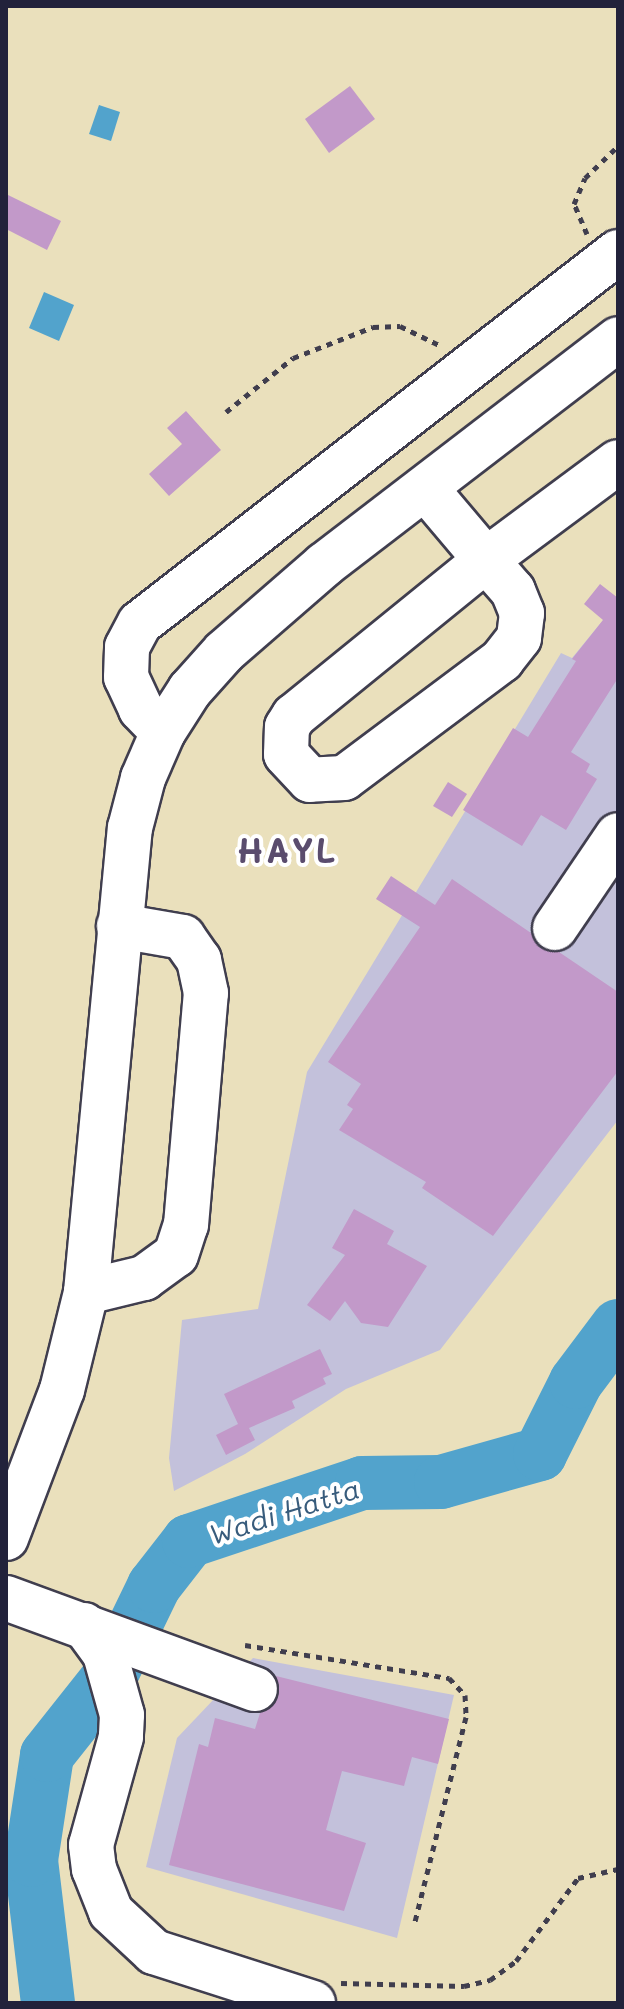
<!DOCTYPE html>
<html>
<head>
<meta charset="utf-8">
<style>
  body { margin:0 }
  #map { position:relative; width:624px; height:2009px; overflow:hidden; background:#eae0bc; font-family:Mali,sans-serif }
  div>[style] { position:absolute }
  .industrial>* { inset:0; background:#c3c1db }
  .water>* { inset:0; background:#52a3cc }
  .river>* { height:54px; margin:-27px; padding:0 27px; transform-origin:27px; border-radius:27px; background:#52a3cc }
  .building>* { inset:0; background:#c299c9 }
  .path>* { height:5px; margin-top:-2.5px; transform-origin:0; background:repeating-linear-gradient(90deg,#403e4e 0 6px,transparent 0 12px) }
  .roads { filter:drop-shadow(2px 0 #403e4e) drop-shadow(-2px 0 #403e4e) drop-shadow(0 2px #403e4e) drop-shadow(0 -2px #403e4e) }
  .minor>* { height:44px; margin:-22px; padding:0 22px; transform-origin:22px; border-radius:22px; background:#fff }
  span { translate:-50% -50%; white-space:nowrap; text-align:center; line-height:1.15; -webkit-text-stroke:8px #fff; paint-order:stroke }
  .water-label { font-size:28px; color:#385c7c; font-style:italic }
  .district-label { font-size:34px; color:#5a4c6d; font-weight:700; letter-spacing:2px }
  .frame { position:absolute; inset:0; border:8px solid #22223b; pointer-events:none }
</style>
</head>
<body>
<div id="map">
  <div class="industrial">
    <i style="clip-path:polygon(618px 602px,618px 1120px,440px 1350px,346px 1389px,245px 1454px,174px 1491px,169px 1458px,182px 1320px,258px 1309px,307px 1072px,561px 653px,572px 658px)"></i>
    <i style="clip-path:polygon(253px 1658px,454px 1695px,397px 1938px,146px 1867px,177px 1738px)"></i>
  </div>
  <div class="water">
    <i style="clip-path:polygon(99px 105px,120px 112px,111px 141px,89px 134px)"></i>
    <i style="clip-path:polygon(44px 292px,74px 305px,59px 341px,29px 328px)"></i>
  </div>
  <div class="river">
    <i style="left:48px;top:2003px;width:144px;rotate:-96.8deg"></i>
    <i style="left:31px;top:1860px;width:106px;rotate:-81.3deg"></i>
    <i style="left:47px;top:1755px;width:105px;rotate:-51.6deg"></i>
    <i style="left:112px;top:1673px;width:97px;rotate:-64.2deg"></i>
    <i style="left:154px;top:1586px;width:57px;rotate:-52.1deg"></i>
    <i style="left:189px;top:1541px;width:182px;rotate:-18.5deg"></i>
    <i style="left:362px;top:1483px;width:79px;rotate:-0.7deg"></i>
    <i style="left:441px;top:1482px;width:103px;rotate:-15.8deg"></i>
    <i style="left:540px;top:1454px;width:80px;rotate:-63.4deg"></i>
    <i style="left:576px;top:1382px;width:70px;rotate:-53.1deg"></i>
  </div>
  <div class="building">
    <i style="clip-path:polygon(350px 86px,375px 119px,329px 153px,305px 119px)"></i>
    <i style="clip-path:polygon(6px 194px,61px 221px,47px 250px,6px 229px)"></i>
    <i style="clip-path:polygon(186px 411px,221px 450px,169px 496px,149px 474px,182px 444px,167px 428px)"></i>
    <i style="clip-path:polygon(600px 584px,618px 598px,618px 678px,571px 752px,590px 764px,586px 772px,597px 779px,566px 830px,541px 815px,522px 846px,463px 810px,513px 728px,528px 737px,576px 661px,572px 659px,603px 620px,584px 604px)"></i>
    <i style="clip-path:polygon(448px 782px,467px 794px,452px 817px,433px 806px)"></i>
    <i style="clip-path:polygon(391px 876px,435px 905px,452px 879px,531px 933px,540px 948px,559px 952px,618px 992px,618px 1071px,493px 1236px,422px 1188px,426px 1182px,339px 1130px,353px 1109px,347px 1105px,361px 1084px,328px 1062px,420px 927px,376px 899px)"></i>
    <i style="clip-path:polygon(354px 1209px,394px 1231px,387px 1244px,427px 1266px,388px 1327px,361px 1323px,345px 1301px,330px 1321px,307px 1305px,345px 1255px,332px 1248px)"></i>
    <i style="clip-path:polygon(320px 1349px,332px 1374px,323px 1378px,326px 1384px,292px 1401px,295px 1408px,249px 1428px,255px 1440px,226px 1455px,216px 1435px,238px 1424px,224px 1394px)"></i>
    <i style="clip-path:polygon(276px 1676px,449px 1719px,438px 1764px,412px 1757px,404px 1786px,342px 1771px,326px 1830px,366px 1843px,344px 1911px,169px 1865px,199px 1744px,208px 1747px,215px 1718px,255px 1729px,260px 1713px,278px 1698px)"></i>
  </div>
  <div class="path">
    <i style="left:587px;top:234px;width:33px;rotate:-113deg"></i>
    <i style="left:574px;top:204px;width:28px;rotate:-67deg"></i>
    <i style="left:585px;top:178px;width:46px;rotate:-44.1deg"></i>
    <i style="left:226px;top:412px;width:86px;rotate:-38.9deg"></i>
    <i style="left:293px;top:358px;width:86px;rotate:-21.2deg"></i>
    <i style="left:373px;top:327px;width:27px;rotate:-2deg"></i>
    <i style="left:400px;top:326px;width:43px;rotate:26deg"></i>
    <i style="left:245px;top:1645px;width:207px;rotate:9.2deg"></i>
    <i style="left:449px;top:1678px;width:23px;rotate:47deg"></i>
    <i style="left:465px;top:1695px;width:22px;rotate:87deg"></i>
    <i style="left:466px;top:1717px;width:214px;rotate:104deg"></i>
    <i style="left:341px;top:1983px;width:123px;rotate:1.4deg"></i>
    <i style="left:464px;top:1986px;width:27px;rotate:-13deg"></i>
    <i style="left:490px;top:1980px;width:32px;rotate:-36deg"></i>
    <i style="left:516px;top:1961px;width:104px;rotate:-53.2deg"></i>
    <i style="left:578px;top:1878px;width:41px;rotate:-12.7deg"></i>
  </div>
  <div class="roads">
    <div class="minor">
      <i style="left:426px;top:489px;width:93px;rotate:49.8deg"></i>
      <i style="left:486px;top:560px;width:41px;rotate:48.9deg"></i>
      <i style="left:513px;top:591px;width:24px;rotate:68deg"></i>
      <i style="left:522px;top:613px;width:25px;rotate:97deg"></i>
      <i style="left:519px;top:638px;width:28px;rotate:128deg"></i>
      <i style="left:502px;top:660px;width:197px;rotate:143.2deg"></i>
      <i style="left:344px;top:778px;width:34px;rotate:177deg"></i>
      <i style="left:310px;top:780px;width:35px;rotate:-133deg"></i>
      <i style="left:286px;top:754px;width:27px;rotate:-88deg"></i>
      <i style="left:287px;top:727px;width:13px;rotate:-58deg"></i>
      <i style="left:294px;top:716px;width:247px;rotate:-39.1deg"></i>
      <i style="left:486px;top:560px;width:164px;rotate:-36.6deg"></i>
      <i style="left:163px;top:732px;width:32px;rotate:-134deg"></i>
      <i style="left:141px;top:709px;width:35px;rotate:-115deg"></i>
      <i style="left:126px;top:677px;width:30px;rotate:-88deg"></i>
      <i style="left:127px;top:647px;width:27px;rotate:-62deg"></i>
      <i style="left:140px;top:623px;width:605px;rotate:-37.82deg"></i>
      <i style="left:555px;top:928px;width:112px;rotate:-55.9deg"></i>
      <i style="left:86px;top:1292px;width:60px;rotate:-13.6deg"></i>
      <i style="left:144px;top:1278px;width:39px;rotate:-36deg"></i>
      <i style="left:176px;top:1255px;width:32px;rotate:-72deg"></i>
      <i style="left:186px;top:1225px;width:233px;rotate:-85.1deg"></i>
      <i style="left:206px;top:993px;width:34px;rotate:-102deg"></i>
      <i style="left:199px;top:960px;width:28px;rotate:-125deg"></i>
      <i style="left:183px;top:937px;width:65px;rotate:-170.2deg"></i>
      <i style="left:6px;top:1538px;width:158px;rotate:-69.3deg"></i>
      <i style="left:62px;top:1390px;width:101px;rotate:-76.2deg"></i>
      <i style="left:86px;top:1292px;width:466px;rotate:-84.6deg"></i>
      <i style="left:130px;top:828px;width:52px;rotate:-75.4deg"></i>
      <i style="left:143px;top:778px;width:50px;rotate:-66.5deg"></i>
      <i style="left:163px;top:732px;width:50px;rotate:-57.3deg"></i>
      <i style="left:190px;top:690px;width:51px;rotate:-48.2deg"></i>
      <i style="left:224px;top:652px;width:133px;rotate:-41deg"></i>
      <i style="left:324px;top:565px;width:371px;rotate:-37.5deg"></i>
      <i style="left:6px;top:1598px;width:265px;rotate:20.1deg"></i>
      <i style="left:84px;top:1625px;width:36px;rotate:54deg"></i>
      <i style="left:105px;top:1654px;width:63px;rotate:74.4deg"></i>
      <i style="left:122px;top:1715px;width:22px;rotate:93deg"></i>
      <i style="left:121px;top:1737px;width:112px;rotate:105.5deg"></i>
      <i style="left:91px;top:1845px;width:24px;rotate:83deg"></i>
      <i style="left:94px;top:1869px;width:46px;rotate:68.4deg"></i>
      <i style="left:111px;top:1912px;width:59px;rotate:42.9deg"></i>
      <i style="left:154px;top:1952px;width:167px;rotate:17.8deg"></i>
    </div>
  </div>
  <div class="water-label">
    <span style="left:284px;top:1511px;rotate:-18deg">Wadi Hatta</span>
  </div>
  <div class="district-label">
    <span style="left:287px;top:850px">HAYL</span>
  </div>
  <div class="frame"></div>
</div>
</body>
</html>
